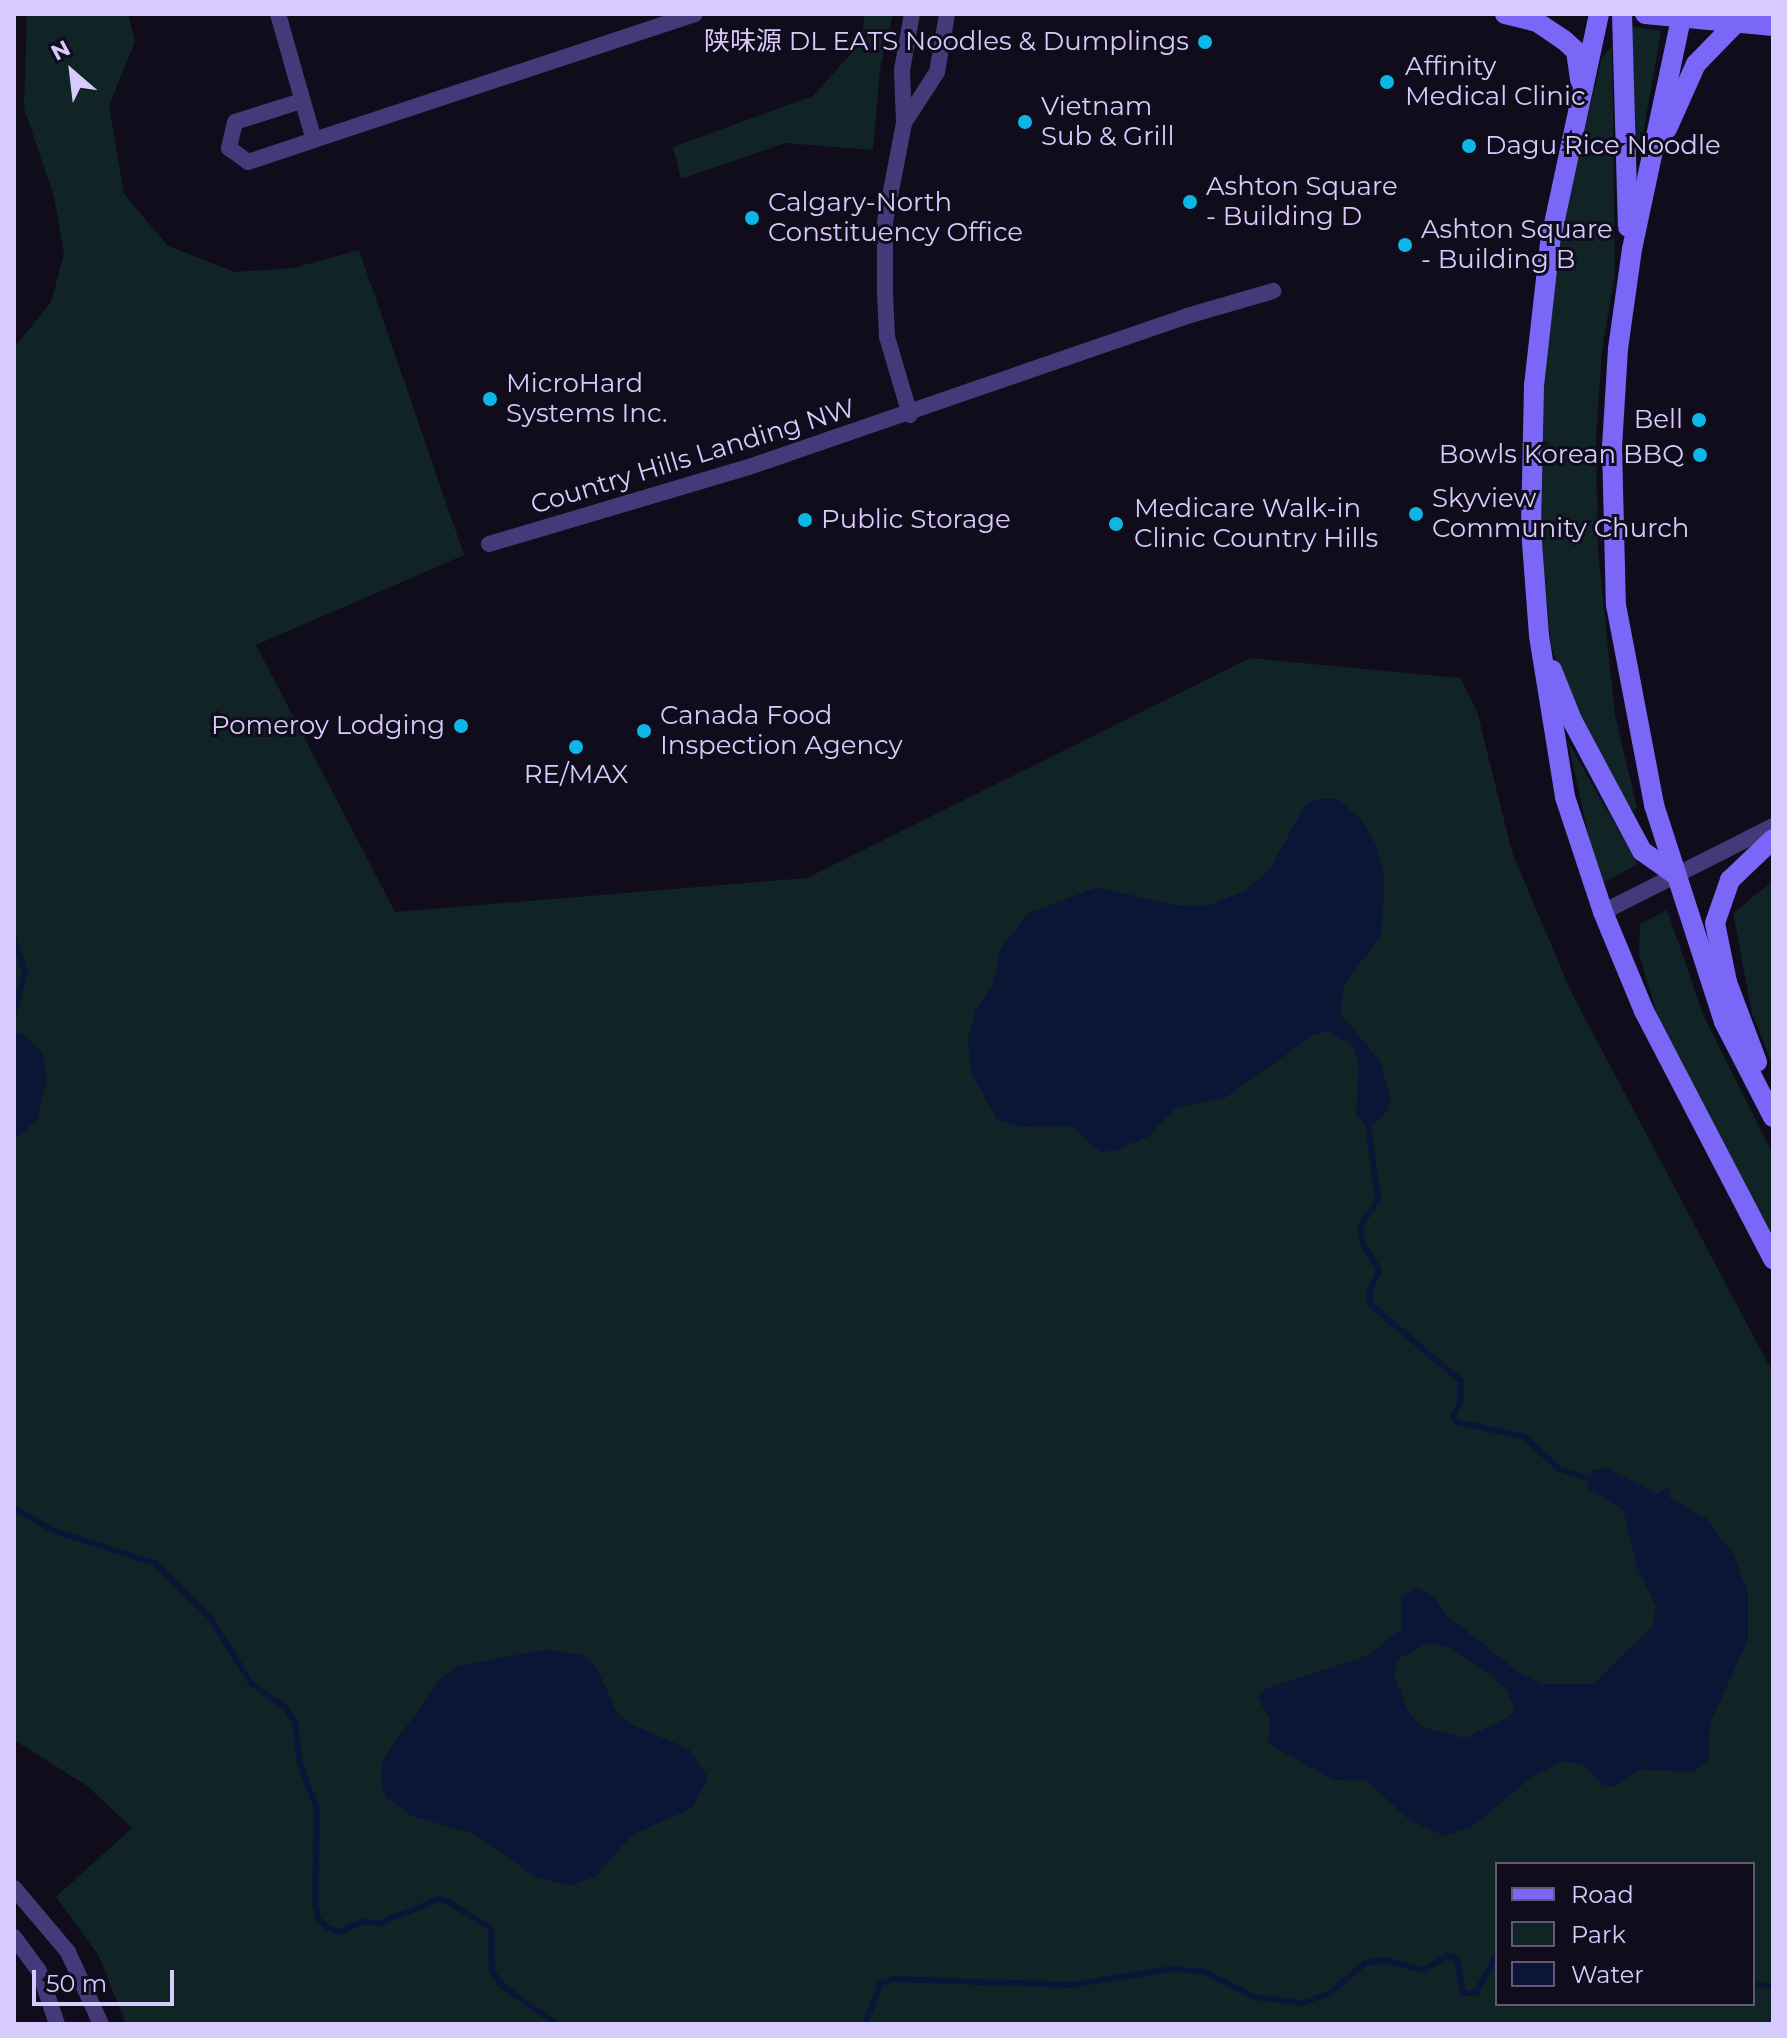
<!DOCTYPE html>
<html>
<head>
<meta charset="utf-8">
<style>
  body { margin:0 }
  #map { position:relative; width:1787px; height:2038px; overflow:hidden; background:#110c1c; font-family:Montserrat,"Noto Sans SC",sans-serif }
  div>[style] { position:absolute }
  .green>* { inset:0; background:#102426 }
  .water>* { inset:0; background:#0b1637 }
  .stream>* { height:6px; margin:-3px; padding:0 3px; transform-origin:3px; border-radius:3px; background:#0b1637 }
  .minor>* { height:16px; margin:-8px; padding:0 8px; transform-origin:8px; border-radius:8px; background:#443a79 }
  .secondary>* { height:20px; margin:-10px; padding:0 10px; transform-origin:10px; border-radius:10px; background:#7b67f7 }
  .dots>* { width:22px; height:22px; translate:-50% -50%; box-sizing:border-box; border:4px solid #110c1c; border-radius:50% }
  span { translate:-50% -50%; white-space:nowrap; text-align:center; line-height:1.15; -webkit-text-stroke:6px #110c1c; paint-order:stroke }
  .poi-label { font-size:26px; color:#d6cbfc }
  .right { translate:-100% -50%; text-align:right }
  .left { translate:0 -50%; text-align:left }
  .street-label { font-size:26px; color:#d6cbfc }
  .frame { position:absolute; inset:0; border:16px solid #d6cbfc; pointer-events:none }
  .legend { position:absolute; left:1495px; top:1862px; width:260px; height:144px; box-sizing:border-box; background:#110c1c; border:2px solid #605876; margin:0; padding:10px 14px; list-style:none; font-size:24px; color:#d6cbfc }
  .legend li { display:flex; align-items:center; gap:16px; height:40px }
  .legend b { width:40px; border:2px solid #605876 }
  .north { position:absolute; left:32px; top:32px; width:80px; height:80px; -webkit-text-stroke:6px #110c1c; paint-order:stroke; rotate:332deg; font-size:22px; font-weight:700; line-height:32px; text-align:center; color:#d6cbfc }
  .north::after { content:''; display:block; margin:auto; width:28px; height:36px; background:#d6cbfc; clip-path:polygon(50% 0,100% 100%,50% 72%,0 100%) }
  .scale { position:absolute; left:32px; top:1970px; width:142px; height:36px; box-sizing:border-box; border:4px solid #d6cbfc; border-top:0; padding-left:10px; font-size:24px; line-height:28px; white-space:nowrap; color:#d6cbfc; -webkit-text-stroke:6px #110c1c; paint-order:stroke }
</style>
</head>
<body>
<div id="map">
  <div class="green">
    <i style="clip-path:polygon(evenodd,27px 14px,128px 14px,135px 42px,109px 105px,124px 194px,168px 246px,235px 272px,293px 268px,359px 250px,464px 555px,256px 645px,395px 912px,807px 878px,1250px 658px,1460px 678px,1477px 711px,1512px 852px,1571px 992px,1773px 1373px,1773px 2024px,126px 2024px,99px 1956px,56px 1897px,132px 1828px,86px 1785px,14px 1740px,14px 348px,51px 302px,64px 254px,54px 197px,24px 108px,27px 14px,1497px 1864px,1753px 1864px,1753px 2004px,1497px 2004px,1497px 1864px)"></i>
    <i style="clip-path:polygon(865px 14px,893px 14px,880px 69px,873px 150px,785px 143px,681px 179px,673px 147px,813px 96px,860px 44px)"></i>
    <i style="clip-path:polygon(1629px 26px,1661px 31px,1641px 145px,1635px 141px)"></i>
    <i style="clip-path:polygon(1612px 47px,1615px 273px,1602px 350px,1596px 437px,1598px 551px,1615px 715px,1637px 808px,1628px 812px,1563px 683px,1551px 645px,1537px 485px,1542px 369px,1555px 259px,1592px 98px,1602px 57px)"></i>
    <i style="clip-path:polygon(1568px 742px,1638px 864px,1605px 882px,1595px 865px)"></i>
    <i style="clip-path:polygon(1773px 881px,1773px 1066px,1752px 1013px,1733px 913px)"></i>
    <i style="clip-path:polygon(1667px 910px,1704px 1017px,1773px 1154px,1773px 1240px,1660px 1025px,1639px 954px,1640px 924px)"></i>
  </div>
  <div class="water">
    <i style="clip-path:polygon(1319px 799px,1337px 799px,1360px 818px,1376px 845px,1385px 877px,1381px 936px,1345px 983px,1340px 1013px,1380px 1061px,1391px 1100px,1386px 1113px,1375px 1124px,1363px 1123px,1356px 1115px,1359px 1065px,1352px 1045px,1328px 1031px,1312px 1036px,1225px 1098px,1175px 1108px,1149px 1136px,1117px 1150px,1100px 1152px,1071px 1126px,1020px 1127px,997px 1120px,971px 1072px,968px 1038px,976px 1009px,992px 986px,1001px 949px,1028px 913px,1098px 887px,1173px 905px,1208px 906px,1246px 890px,1270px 869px,1305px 805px)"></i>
    <i style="clip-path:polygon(22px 1033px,43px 1053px,47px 1080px,37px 1120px,14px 1140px,14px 1034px)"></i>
    <i style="clip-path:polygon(evenodd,1605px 1467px,1657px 1493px,1670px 1487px,1669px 1497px,1707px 1519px,1733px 1554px,1748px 1592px,1748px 1640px,1710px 1724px,1709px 1760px,1694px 1772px,1640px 1770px,1613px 1787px,1603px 1785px,1582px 1765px,1564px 1761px,1532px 1777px,1471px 1827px,1444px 1836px,1409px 1820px,1365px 1779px,1334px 1780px,1268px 1744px,1270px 1718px,1257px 1697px,1264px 1689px,1369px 1655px,1401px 1629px,1402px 1598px,1416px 1587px,1435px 1597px,1444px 1613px,1518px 1672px,1543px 1684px,1593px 1684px,1652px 1627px,1656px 1608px,1637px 1566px,1623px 1509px,1587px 1488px,1592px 1470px,1605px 1467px,1426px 1643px,1446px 1646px,1486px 1671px,1506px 1690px,1515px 1709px,1509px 1717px,1465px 1738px,1422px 1727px,1408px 1711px,1394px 1675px,1397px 1660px,1426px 1643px)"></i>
    <i style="clip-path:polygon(547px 1649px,584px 1655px,597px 1668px,616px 1711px,630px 1724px,689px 1749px,708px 1778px,692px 1808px,632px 1835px,596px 1876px,570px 1886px,535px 1877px,474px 1834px,411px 1816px,386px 1797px,382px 1784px,381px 1765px,393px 1745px,439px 1681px,455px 1667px)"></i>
  </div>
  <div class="stream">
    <i style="left:14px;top:938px;width:36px;rotate:72deg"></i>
    <i style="left:25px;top:972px;width:43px;rotate:104.7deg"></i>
    <i style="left:1368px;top:1124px;width:76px;rotate:82.4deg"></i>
    <i style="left:1378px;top:1199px;width:33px;rotate:123deg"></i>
    <i style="left:1360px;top:1227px;width:15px;rotate:82deg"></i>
    <i style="left:1362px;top:1242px;width:33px;rotate:59deg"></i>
    <i style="left:1379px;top:1270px;width:26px;rotate:113deg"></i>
    <i style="left:1369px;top:1294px;width:11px;rotate:80deg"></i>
    <i style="left:1371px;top:1305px;width:118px;rotate:40.2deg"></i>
    <i style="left:1461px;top:1381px;width:19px;rotate:90deg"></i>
    <i style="left:1461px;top:1400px;width:20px;rotate:114deg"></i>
    <i style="left:1453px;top:1418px;width:6px;rotate:45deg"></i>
    <i style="left:1457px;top:1422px;width:70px;rotate:12.4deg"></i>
    <i style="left:1525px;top:1437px;width:45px;rotate:43.2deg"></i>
    <i style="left:1558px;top:1468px;width:31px;rotate:19deg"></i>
    <i style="left:14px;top:1508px;width:46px;rotate:29.9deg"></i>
    <i style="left:54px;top:1531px;width:106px;rotate:17.6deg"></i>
    <i style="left:155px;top:1563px;width:77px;rotate:44.5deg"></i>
    <i style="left:210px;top:1617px;width:78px;rotate:58.2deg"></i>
    <i style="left:251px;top:1683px;width:43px;rotate:35.5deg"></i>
    <i style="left:286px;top:1708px;width:17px;rotate:59deg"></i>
    <i style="left:295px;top:1723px;width:41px;rotate:83deg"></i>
    <i style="left:300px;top:1764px;width:48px;rotate:69.3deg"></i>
    <i style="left:317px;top:1809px;width:93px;rotate:91.2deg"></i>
    <i style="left:315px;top:1902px;width:17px;rotate:80deg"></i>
    <i style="left:318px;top:1919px;width:12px;rotate:42deg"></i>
    <i style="left:327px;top:1927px;width:13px;rotate:23deg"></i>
    <i style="left:339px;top:1932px;width:26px;rotate:-23deg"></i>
    <i style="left:363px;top:1922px;width:17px;rotate:3deg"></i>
    <i style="left:380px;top:1923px;width:64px;rotate:-22.1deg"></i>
    <i style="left:439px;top:1899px;width:9px;rotate:18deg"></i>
    <i style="left:448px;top:1902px;width:50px;rotate:31.2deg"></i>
    <i style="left:491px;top:1928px;width:43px;rotate:88.7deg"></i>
    <i style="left:492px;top:1971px;width:17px;rotate:57deg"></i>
    <i style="left:501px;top:1985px;width:68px;rotate:34.9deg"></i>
    <i style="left:1753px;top:1984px;width:20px;rotate:9deg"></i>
    <i style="left:865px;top:2024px;width:43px;rotate:-69.4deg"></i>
    <i style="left:880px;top:1984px;width:14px;rotate:-21deg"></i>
    <i style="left:893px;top:1979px;width:177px;rotate:1.9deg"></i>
    <i style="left:1070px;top:1985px;width:103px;rotate:-8.9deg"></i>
    <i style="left:1172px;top:1969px;width:33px;rotate:5deg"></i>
    <i style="left:1205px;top:1972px;width:56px;rotate:26.6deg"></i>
    <i style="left:1255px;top:1997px;width:47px;rotate:7.3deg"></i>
    <i style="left:1302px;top:2003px;width:30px;rotate:-20deg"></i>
    <i style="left:1330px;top:1993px;width:46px;rotate:-40.6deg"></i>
    <i style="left:1365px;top:1963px;width:20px;rotate:-9deg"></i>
    <i style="left:1385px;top:1960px;width:39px;rotate:15deg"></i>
    <i style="left:1423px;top:1970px;width:28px;rotate:-30deg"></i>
    <i style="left:1447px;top:1956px;width:10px;rotate:17deg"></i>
    <i style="left:1457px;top:1959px;width:35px;rotate:80deg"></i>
    <i style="left:1463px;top:1993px;width:13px"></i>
    <i style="left:1476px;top:1993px;width:44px;rotate:-61.7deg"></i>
  </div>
  <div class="minor">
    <i style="left:278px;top:14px;width:131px;rotate:74.1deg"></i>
    <i style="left:314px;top:140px;width:401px;rotate:-18.3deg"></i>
    <i style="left:301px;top:101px;width:69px;rotate:162.3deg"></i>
    <i style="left:235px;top:122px;width:27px;rotate:103deg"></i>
    <i style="left:229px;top:148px;width:24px;rotate:36deg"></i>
    <i style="left:248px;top:162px;width:70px;rotate:-18.4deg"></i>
    <i style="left:904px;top:123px;width:61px;rotate:-57.1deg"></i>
    <i style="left:937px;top:72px;width:59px;rotate:-80.2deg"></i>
    <i style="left:910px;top:415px;width:81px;rotate:-106.4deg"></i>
    <i style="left:887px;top:337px;width:46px;rotate:-92.5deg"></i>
    <i style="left:885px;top:291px;width:69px;rotate:-90deg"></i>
    <i style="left:885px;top:222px;width:101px;rotate:-79.1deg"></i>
    <i style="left:904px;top:123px;width:53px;rotate:-92.2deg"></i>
    <i style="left:902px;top:70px;width:57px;rotate:-79.9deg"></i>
    <i style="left:489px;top:544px;width:271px;rotate:-16.5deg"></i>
    <i style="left:749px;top:467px;width:463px;rotate:-19deg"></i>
    <i style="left:1187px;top:316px;width:90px;rotate:-16.2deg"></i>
    <i style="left:1603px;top:912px;width:191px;rotate:-26.8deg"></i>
    <i style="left:14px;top:1888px;width:84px;rotate:49.8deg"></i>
    <i style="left:68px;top:1952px;width:79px;rotate:65.4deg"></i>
    <i style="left:14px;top:1937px;width:42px;rotate:53.7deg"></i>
    <i style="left:39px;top:1971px;width:56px;rotate:71.2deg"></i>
  </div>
  <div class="secondary">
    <i style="left:1505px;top:14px;width:33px;rotate:14deg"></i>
    <i style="left:1537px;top:22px;width:32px;rotate:34deg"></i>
    <i style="left:1564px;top:40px;width:16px;rotate:43deg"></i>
    <i style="left:1576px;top:51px;width:30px;rotate:82deg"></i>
    <i style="left:1599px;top:14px;width:234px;rotate:102.1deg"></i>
    <i style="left:1550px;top:243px;width:143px;rotate:96.4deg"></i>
    <i style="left:1534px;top:385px;width:144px;rotate:91.2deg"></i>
    <i style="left:1531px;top:529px;width:107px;rotate:85.7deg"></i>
    <i style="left:1539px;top:636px;width:163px;rotate:80.8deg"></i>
    <i style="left:1565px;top:797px;width:121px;rotate:71.7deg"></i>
    <i style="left:1603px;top:912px;width:107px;rotate:67.5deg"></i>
    <i style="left:1644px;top:1011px;width:280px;rotate:62.5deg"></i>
    <i style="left:1622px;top:14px;width:213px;rotate:88.4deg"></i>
    <i style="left:1645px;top:14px;width:129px;rotate:5.4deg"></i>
    <i style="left:1682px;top:14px;width:240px;rotate:102deg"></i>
    <i style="left:1632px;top:249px;width:101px;rotate:98deg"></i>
    <i style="left:1618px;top:349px;width:97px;rotate:93.5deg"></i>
    <i style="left:1612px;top:446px;width:159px;rotate:88.6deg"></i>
    <i style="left:1616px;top:605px;width:204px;rotate:79.2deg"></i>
    <i style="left:1654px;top:805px;width:228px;rotate:72.1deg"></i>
    <i style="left:1724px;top:1022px;width:107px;rotate:62.7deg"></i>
    <i style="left:1667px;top:129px;width:71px;rotate:-66deg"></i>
    <i style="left:1696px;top:64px;width:53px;rotate:-45.8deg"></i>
    <i style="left:1552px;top:670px;width:54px;rotate:68.2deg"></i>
    <i style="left:1572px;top:720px;width:149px;rotate:61.9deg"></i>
    <i style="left:1642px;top:851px;width:42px;rotate:35.2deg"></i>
    <i style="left:1757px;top:1062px;width:85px;rotate:-110.6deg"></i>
    <i style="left:1727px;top:982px;width:60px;rotate:-101.5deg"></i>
    <i style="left:1715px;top:923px;width:46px;rotate:-70.8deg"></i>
    <i style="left:1730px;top:880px;width:59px;rotate:-43.6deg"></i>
  </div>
  <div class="dots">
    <i style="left:1205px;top:42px;background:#0cb7e7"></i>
    <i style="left:1387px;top:82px;background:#0cb7e7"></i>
    <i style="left:1025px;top:122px;background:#0cb7e7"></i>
    <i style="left:1469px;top:146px;background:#0cb7e7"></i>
    <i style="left:1190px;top:202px;background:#0cb7e7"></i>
    <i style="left:752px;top:218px;background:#0cb7e7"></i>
    <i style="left:1405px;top:245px;background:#0cb7e7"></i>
    <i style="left:490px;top:399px;background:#0cb7e7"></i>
    <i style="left:1699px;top:420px;background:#0cb7e7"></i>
    <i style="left:1700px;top:455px;background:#0cb7e7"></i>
    <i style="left:1416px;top:514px;background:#0cb7e7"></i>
    <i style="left:805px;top:520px;background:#0cb7e7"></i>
    <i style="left:1116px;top:524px;background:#0cb7e7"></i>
    <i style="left:461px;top:726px;background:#0cb7e7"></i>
    <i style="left:644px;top:731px;background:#0cb7e7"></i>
    <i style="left:576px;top:747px;background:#0cb7e7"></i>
  </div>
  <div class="poi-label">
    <span class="right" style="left:1189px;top:42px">陕味源 DL EATS Noodles &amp; Dumplings</span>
    <span class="left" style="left:1405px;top:82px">Affinity<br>Medical Clinic</span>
    <span class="left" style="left:1041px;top:122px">Vietnam<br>Sub &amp; Grill</span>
    <span class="left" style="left:1485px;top:146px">Dagu Rice Noodle</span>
    <span class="left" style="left:1206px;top:202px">Ashton Square<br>- Building D</span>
    <span class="left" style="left:768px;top:218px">Calgary-North<br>Constituency Office</span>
    <span class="left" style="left:1421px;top:245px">Ashton Square<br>- Building B</span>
    <span class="left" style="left:506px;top:399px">MicroHard<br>Systems Inc.</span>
    <span class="right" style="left:1683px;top:420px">Bell</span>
    <span class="right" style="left:1684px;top:455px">Bowls Korean BBQ</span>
    <span class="left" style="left:1432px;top:514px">Skyview<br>Community Church</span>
    <span class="left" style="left:1134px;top:524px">Medicare Walk-in<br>Clinic Country Hills</span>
    <span class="left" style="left:821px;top:520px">Public Storage</span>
    <span class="left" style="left:660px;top:731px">Canada Food<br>Inspection Agency</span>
    <span class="right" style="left:445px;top:726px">Pomeroy Lodging</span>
    <span style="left:576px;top:775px">RE/MAX</span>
  </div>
  <div class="street-label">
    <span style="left:693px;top:457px;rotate:-17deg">Country Hills Landing NW</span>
  </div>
  <div class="frame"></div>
  <ul class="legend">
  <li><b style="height:10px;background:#7b67f7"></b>Road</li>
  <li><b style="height:22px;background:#102426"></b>Park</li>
  <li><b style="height:22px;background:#0b1637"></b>Water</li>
  </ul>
  <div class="north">N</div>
  <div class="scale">50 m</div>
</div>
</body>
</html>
